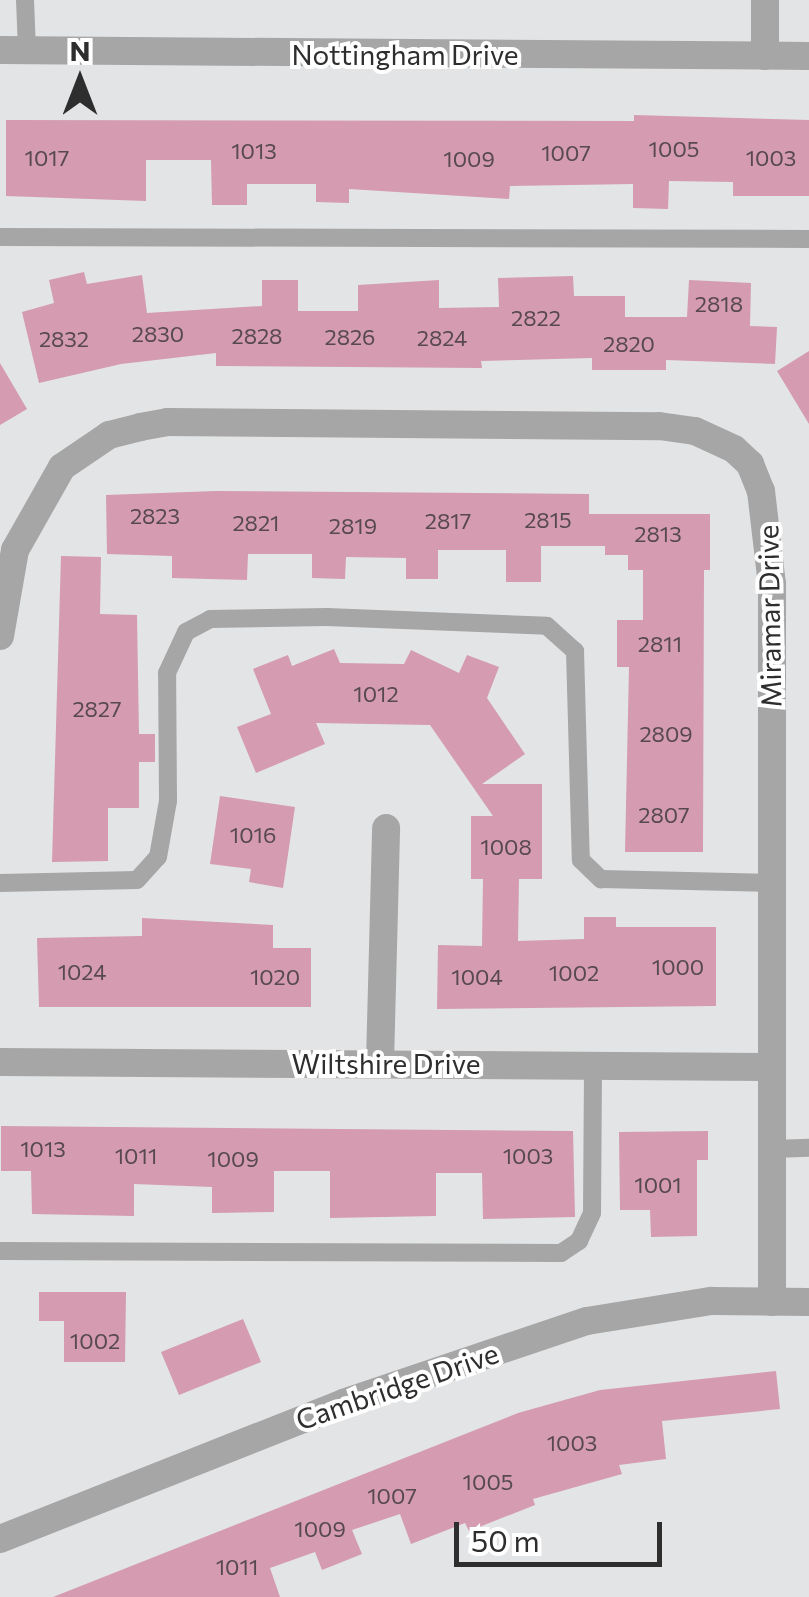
<!DOCTYPE html>
<html>
<head>
<meta charset="utf-8">
<style>
  body { margin:0 }
  #map { position:relative; width:809px; height:1597px; overflow:hidden; background:#e3e4e5; font-family:Commissioner,sans-serif }
  div>[style] { position:absolute }
  .building>* { inset:0; background:#d49bb1 }
  .service>* { height:18px; margin:-9px; padding:0 9px; transform-origin:9px; border-radius:9px; background:#a7a6a6 }
  .minor>* { height:28px; margin:-14px; padding:0 14px; transform-origin:14px; border-radius:14px; background:#a7a6a6 }
  span { translate:-50% -50%; white-space:nowrap; text-align:center; line-height:1.15; -webkit-text-stroke:8px #fff; paint-order:stroke }
  .number-label { font-size:22px; color:#584950 }
  .number-label span { -webkit-text-stroke-width:0 }
  .street-label { font-size:28px; color:#2e2e2f }
  .north { position:absolute; left:30px; top:30px; width:100px; height:100px; -webkit-text-stroke:8px #fff; paint-order:stroke; rotate:0deg; font-size:28px; font-weight:700; line-height:40px; text-align:center; color:#2e2e2f }
  .north::after { content:''; display:block; margin:auto; width:35px; height:45px; background:#2e2e2f; clip-path:polygon(50% 0,100% 100%,50% 72%,0 100%) }
  .scale { position:absolute; left:454px; top:1522px; width:208px; height:45px; box-sizing:border-box; border:5px solid #2e2e2f; border-top:0; padding-left:12px; font-size:30px; line-height:35px; white-space:nowrap; color:#2e2e2f; -webkit-text-stroke:8px #fff; paint-order:stroke }
</style>
</head>
<body>
<div id="map">
  <div class="building">
    <i style="clip-path:polygon(634px 115px,809px 120px,809px 196px,733px 196px,733px 182px,669px 181px,668px 209px,633px 208px,633px 184px,510px 186px,509px 199px,349px 189px,349px 203px,316px 202px,316px 184px,247px 184px,247px 205px,212px 205px,211px 160px,146px 160px,146px 201px,6px 196px,6px 120px,634px 121px)"></i>
    <i style="clip-path:polygon(84px 272px,87px 284px,142px 275px,147px 313px,262px 306px,262px 280px,298px 280px,298px 311px,358px 311px,358px 285px,439px 280px,439px 308px,499px 307px,498px 278px,573px 276px,574px 296px,625px 296px,625px 317px,687px 317px,689px 280px,751px 283px,750px 326px,777px 327px,775px 364px,666px 360px,666px 370px,592px 370px,592px 358px,481px 361px,482px 368px,216px 366px,216px 353px,121px 364px,39px 383px,22px 312px,54px 303px,49px 280px)"></i>
    <i style="clip-path:polygon(809px 351px,809px 424px,777px 371px)"></i>
    <i style="clip-path:polygon(0 363px,27px 409px,0 425px)"></i>
    <i style="clip-path:polygon(216px 491px,589px 494px,589px 514px,710px 514px,710px 570px,704px 570px,703px 852px,625px 852px,629px 667px,617px 667px,617px 620px,643px 620px,643px 570px,628px 570px,628px 555px,605px 555px,605px 546px,541px 546px,541px 582px,506px 582px,506px 550px,438px 550px,438px 579px,406px 579px,406px 558px,346px 557px,345px 579px,312px 578px,312px 554px,248px 554px,247px 580px,172px 578px,172px 556px,107px 554px,106px 495px)"></i>
    <i style="clip-path:polygon(61px 556px,101px 557px,100px 614px,137px 615px,139px 734px,155px 734px,155px 762px,139px 762px,139px 808px,108px 808px,108px 861px,52px 862px)"></i>
    <i style="clip-path:polygon(334px 649px,340px 663px,404px 664px,411px 650px,459px 673px,467px 655px,499px 667px,487px 698px,525px 754px,482px 784px,542px 784px,542px 879px,519px 879px,518px 941px,584px 939px,584px 917px,616px 917px,616px 927px,716px 927px,716px 1006px,437px 1009px,438px 945px,482px 946px,483px 879px,471px 879px,471px 816px,493px 816px,430px 725px,316px 723px,325px 744px,256px 773px,237px 727px,271px 714px,253px 669px,288px 655px,292px 666px)"></i>
    <i style="clip-path:polygon(220px 796px,295px 807px,283px 888px,249px 882px,251px 869px,210px 864px)"></i>
    <i style="clip-path:polygon(142px 918px,273px 925px,273px 948px,311px 948px,311px 1007px,39px 1007px,37px 938px,142px 936px)"></i>
    <i style="clip-path:polygon(1px 1126px,573px 1131px,575px 1217px,483px 1219px,482px 1173px,436px 1173px,436px 1216px,330px 1218px,330px 1171px,274px 1171px,274px 1212px,212px 1213px,212px 1187px,134px 1184px,134px 1216px,32px 1214px,31px 1171px,1px 1171px)"></i>
    <i style="clip-path:polygon(708px 1131px,708px 1160px,697px 1160px,697px 1236px,651px 1237px,650px 1210px,620px 1210px,619px 1132px)"></i>
    <i style="clip-path:polygon(39px 1292px,126px 1292px,125px 1362px,64px 1362px,64px 1321px,39px 1321px)"></i>
    <i style="clip-path:polygon(243px 1319px,261px 1362px,179px 1395px,161px 1352px)"></i>
    <i style="clip-path:polygon(776px 1371px,780px 1409px,662px 1421px,666px 1459px,619px 1465px,622px 1474px,533px 1499px,535px 1505px,469px 1531px,465px 1523px,411px 1544px,400px 1514px,352px 1530px,362px 1554px,322px 1570px,315px 1552px,270px 1568px,280px 1597px,53px 1597px,518px 1413px,600px 1390px)"></i>
  </div>
  <div class="service">
    <i style="left:25px;top:0;width:50px;rotate:87.7deg"></i>
    <i style="left:0;top:237px;width:809px;rotate:0.14deg"></i>
    <i style="left:0;top:883px;width:137px;rotate:-1.3deg"></i>
    <i style="left:137px;top:880px;width:31px;rotate:-48deg"></i>
    <i style="left:158px;top:857px;width:57px;rotate:-79.9deg"></i>
    <i style="left:168px;top:801px;width:128px;rotate:-90.4deg"></i>
    <i style="left:167px;top:673px;width:45px;rotate:-65.1deg"></i>
    <i style="left:186px;top:632px;width:27px;rotate:-28deg"></i>
    <i style="left:210px;top:619px;width:117px;rotate:-1deg"></i>
    <i style="left:327px;top:617px;width:220px;rotate:2.3deg"></i>
    <i style="left:547px;top:626px;width:38px;rotate:42deg"></i>
    <i style="left:575px;top:651px;width:209px;rotate:88.4deg"></i>
    <i style="left:581px;top:860px;width:28px;rotate:44deg"></i>
    <i style="left:601px;top:879px;width:170px;rotate:1.3deg"></i>
    <i style="left:773px;top:1149px;width:36px;rotate:-2deg"></i>
    <i style="left:0;top:1251px;width:561px;rotate:0.2deg"></i>
    <i style="left:561px;top:1253px;width:22px;rotate:-34deg"></i>
    <i style="left:579px;top:1241px;width:31px;rotate:-65deg"></i>
    <i style="left:592px;top:1213px;width:149px;rotate:-89.6deg"></i>
  </div>
  <div class="minor">
    <i style="left:0;top:50px;width:809px;rotate:0.42deg"></i>
    <i style="left:765px;top:56px;width:56px;rotate:-90deg"></i>
    <i style="left:0;top:636px;width:87px;rotate:-80.1deg"></i>
    <i style="left:15px;top:550px;width:95px;rotate:-60.5deg"></i>
    <i style="left:62px;top:467px;width:57px;rotate:-34.2deg"></i>
    <i style="left:109px;top:435px;width:32px;rotate:-14deg"></i>
    <i style="left:140px;top:427px;width:27px;rotate:-10deg"></i>
    <i style="left:167px;top:422px;width:492px;rotate:0.5deg"></i>
    <i style="left:659px;top:426px;width:36px;rotate:8deg"></i>
    <i style="left:695px;top:431px;width:43px;rotate:24.8deg"></i>
    <i style="left:734px;top:449px;width:22px;rotate:43deg"></i>
    <i style="left:750px;top:464px;width:29px;rotate:68deg"></i>
    <i style="left:761px;top:491px;width:94px;rotate:83.3deg"></i>
    <i style="left:772px;top:584px;width:718px;rotate:90deg"></i>
    <i style="left:0;top:1062px;width:772px;rotate:0.37deg"></i>
    <i style="left:380px;top:1062px;width:234px;rotate:-88.5deg"></i>
    <i style="left:0;top:1539px;width:369px;rotate:-21.6deg"></i>
    <i style="left:343px;top:1403px;width:257px;rotate:-18.6deg"></i>
    <i style="left:587px;top:1321px;width:126px;rotate:-9.2deg"></i>
    <i style="left:711px;top:1301px;width:98px;rotate:0.6deg"></i>
  </div>
  <div class="number-label">
    <span style="left:674px;top:149px">1005</span>
    <span style="left:254px;top:151px">1013</span>
    <span style="left:566px;top:153px">1007</span>
    <span style="left:47px;top:158px">1017</span>
    <span style="left:771px;top:158px">1003</span>
    <span style="left:469px;top:159px">1009</span>
    <span style="left:719px;top:304px">2818</span>
    <span style="left:536px;top:318px">2822</span>
    <span style="left:158px;top:334px">2830</span>
    <span style="left:257px;top:336px">2828</span>
    <span style="left:350px;top:337px">2826</span>
    <span style="left:442px;top:338px">2824</span>
    <span style="left:64px;top:339px">2832</span>
    <span style="left:629px;top:344px">2820</span>
    <span style="left:155px;top:516px">2823</span>
    <span style="left:548px;top:520px">2815</span>
    <span style="left:448px;top:521px">2817</span>
    <span style="left:256px;top:523px">2821</span>
    <span style="left:353px;top:526px">2819</span>
    <span style="left:658px;top:534px">2813</span>
    <span style="left:660px;top:644px">2811</span>
    <span style="left:376px;top:694px">1012</span>
    <span style="left:97px;top:709px">2827</span>
    <span style="left:666px;top:734px">2809</span>
    <span style="left:664px;top:815px">2807</span>
    <span style="left:253px;top:835px">1016</span>
    <span style="left:506px;top:847px">1008</span>
    <span style="left:678px;top:967px">1000</span>
    <span style="left:82px;top:972px">1024</span>
    <span style="left:574px;top:973px">1002</span>
    <span style="left:275px;top:977px">1020</span>
    <span style="left:477px;top:977px">1004</span>
    <span style="left:43px;top:1149px">1013</span>
    <span style="left:136px;top:1156px">1011</span>
    <span style="left:528px;top:1156px">1003</span>
    <span style="left:233px;top:1159px">1009</span>
    <span style="left:658px;top:1185px">1001</span>
    <span style="left:95px;top:1341px">1002</span>
    <span style="left:572px;top:1443px">1003</span>
    <span style="left:488px;top:1482px">1005</span>
    <span style="left:392px;top:1496px">1007</span>
    <span style="left:320px;top:1529px">1009</span>
    <span style="left:237px;top:1567px">1011</span>
  </div>
  <div class="street-label">
    <span style="left:405px;top:54px">Nottingham Drive</span>
    <span style="left:769px;top:616px;rotate:-91deg">Miramar Drive</span>
    <span style="left:386px;top:1063px">Wiltshire Drive</span>
    <span style="left:397px;top:1386px;rotate:-19deg">Cambridge Drive</span>
  </div>
  <div class="north">N</div>
  <div class="scale">50 m</div>
</div>
</body>
</html>
